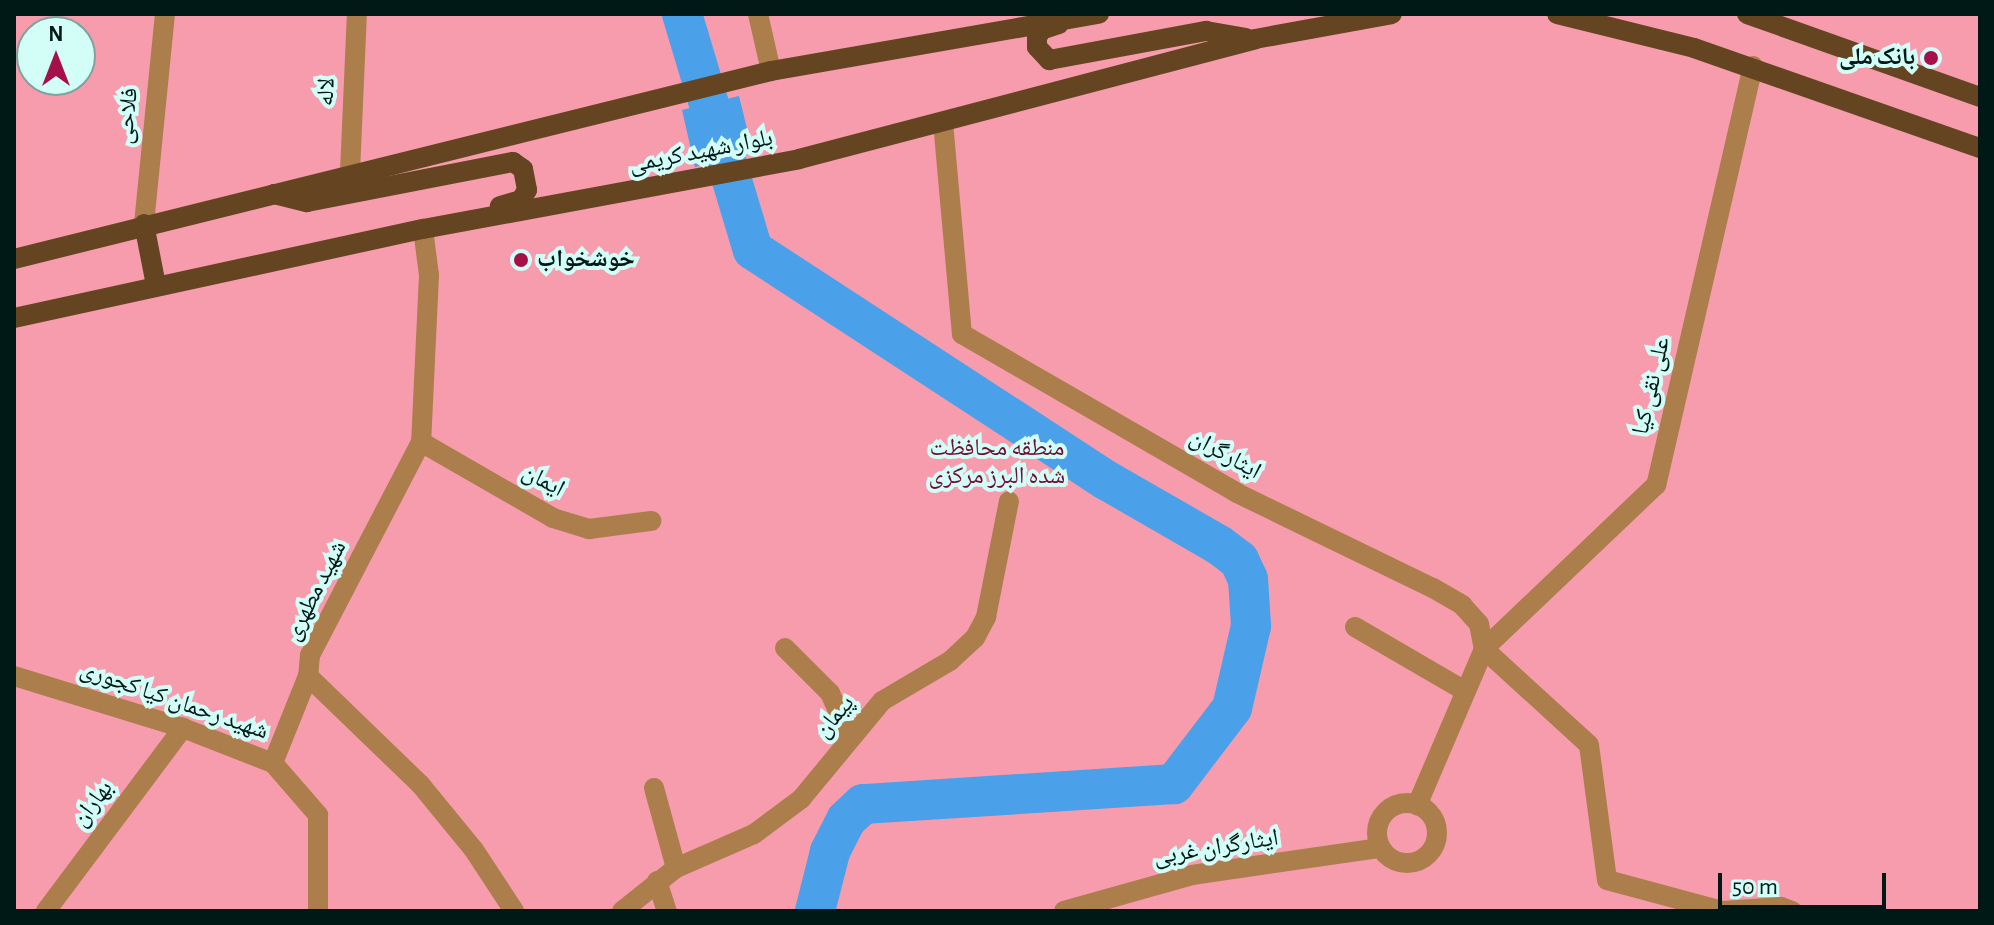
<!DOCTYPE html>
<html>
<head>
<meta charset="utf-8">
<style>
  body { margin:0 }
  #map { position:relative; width:1994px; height:925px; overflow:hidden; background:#8ae6dc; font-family:"Alegreya Sans","Noto Naskh Arabic",sans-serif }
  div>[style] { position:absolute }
  .green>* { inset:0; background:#f69cad }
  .water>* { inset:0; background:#4aa0e9 }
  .river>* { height:40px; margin:-20px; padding:0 20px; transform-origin:20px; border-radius:20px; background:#4aa0e9 }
  .minor>* { height:20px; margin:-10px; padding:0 10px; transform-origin:10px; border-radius:10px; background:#ac7e4b }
  .tertiary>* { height:20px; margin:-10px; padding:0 10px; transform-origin:10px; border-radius:10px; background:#ac7e4b }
  .tertiary>.ring { margin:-10px; padding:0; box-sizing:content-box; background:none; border:20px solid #ac7e4b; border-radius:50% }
  .primary>* { height:20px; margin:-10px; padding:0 10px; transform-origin:10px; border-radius:10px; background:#654521 }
  .dots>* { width:22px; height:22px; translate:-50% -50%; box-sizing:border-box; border:4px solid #d3fef8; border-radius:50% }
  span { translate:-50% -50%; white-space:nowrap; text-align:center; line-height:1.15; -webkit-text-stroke:8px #d3fef8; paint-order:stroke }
  .poi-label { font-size:24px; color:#001917; font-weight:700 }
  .right { translate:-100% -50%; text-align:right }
  .left { translate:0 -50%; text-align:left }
  .street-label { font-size:24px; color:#001917 }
  .park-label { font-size:24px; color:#710c30 }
  .frame { position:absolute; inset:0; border:16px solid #001917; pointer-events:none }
  .north { position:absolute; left:16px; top:16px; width:80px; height:80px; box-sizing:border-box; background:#d3fef8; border:2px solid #7fa29e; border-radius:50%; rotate:0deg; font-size:22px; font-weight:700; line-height:32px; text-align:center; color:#001917 }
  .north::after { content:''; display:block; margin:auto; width:28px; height:36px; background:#a51048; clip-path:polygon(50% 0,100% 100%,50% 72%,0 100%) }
  .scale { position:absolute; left:1718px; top:873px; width:168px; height:36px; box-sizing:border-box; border:4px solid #001917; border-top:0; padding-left:10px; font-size:24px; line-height:28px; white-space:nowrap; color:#001917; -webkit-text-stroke:6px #d3fef8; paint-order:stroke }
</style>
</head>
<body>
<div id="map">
  <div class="green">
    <i style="clip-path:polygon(evenodd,14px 14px,1980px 14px,1980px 911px,14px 911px,14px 14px,32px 32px,80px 32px,80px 80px,32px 80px,32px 32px)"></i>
  </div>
  <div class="water">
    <i style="clip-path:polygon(739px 96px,753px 153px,695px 167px,682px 110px)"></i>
  </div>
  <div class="river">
    <i style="left:682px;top:14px;width:246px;rotate:73.3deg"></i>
    <i style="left:753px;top:250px;width:421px;rotate:33.1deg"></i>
    <i style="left:1106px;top:480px;width:130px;rotate:29.9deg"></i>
    <i style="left:1219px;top:545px;width:25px;rotate:37deg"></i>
    <i style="left:1239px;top:560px;width:21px;rotate:65deg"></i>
    <i style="left:1248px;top:579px;width:47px;rotate:86.3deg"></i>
    <i style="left:1251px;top:626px;width:84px;rotate:103deg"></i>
    <i style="left:1232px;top:708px;width:96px;rotate:127.3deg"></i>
    <i style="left:1174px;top:784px;width:312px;rotate:176.3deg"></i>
    <i style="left:863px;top:804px;width:23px;rotate:137deg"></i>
    <i style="left:846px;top:820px;width:36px;rotate:117deg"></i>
    <i style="left:830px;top:852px;width:61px;rotate:104.3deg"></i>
  </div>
  <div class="minor">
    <i style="left:758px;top:14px;width:58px;rotate:77.2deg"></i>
    <i style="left:1753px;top:66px;width:430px;rotate:103deg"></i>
    <i style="left:1656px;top:485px;width:238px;rotate:136.4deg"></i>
    <i style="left:1484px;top:649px;width:142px;rotate:42.4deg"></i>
    <i style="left:1589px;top:745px;width:136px;rotate:82.4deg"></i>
    <i style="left:1607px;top:880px;width:120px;rotate:15deg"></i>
    <i style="left:1723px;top:911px;width:58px;rotate:-3.9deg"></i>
    <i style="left:1781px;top:907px;width:12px;rotate:20deg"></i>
    <i style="left:350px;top:172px;width:158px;rotate:-87.5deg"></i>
    <i style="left:144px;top:224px;width:211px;rotate:-84.3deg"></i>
    <i style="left:421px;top:442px;width:152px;rotate:29.9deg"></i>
    <i style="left:553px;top:518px;width:38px;rotate:17deg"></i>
    <i style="left:589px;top:529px;width:63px;rotate:-7.4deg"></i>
    <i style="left:1355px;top:627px;width:127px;rotate:30.2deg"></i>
    <i style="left:785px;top:648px;width:64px;rotate:45deg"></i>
    <i style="left:830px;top:693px;width:49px;rotate:66deg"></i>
    <i style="left:14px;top:676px;width:177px;rotate:17.1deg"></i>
    <i style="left:183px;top:728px;width:97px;rotate:21.3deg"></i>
    <i style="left:273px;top:763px;width:94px;rotate:-68.1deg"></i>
    <i style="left:273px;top:763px;width:69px;rotate:49.1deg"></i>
    <i style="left:318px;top:815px;width:96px;rotate:90deg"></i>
    <i style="left:654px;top:788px;width:83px;rotate:74.6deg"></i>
    <i style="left:657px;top:881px;width:32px;rotate:72deg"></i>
    <i style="left:46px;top:911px;width:229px;rotate:-53.2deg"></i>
    <i style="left:622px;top:911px;width:69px;rotate:-38.5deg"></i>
    <i style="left:676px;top:868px;width:85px;rotate:-23.6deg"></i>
    <i style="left:754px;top:834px;width:59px;rotate:-36.7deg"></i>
    <i style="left:801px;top:799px;width:127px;rotate:-50.4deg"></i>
    <i style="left:882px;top:701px;width:79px;rotate:-30.5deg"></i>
    <i style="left:950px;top:661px;width:34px;rotate:-43deg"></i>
    <i style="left:975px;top:638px;width:24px;rotate:-62deg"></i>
    <i style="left:986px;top:617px;width:118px;rotate:-78.8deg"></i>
  </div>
  <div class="tertiary">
    <i style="left:943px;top:122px;width:213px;rotate:84.9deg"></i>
    <i style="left:962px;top:334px;width:318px;rotate:30deg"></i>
    <i style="left:1237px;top:493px;width:218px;rotate:25.9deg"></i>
    <i style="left:1433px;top:588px;width:34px;rotate:30deg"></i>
    <i style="left:1462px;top:605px;width:25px;rotate:48deg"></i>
    <i style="left:1479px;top:624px;width:25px;rotate:79deg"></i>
    <i style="left:1484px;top:649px;width:170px;rotate:113.2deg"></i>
    <i style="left:423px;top:229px;width:46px;rotate:82.6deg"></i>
    <i style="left:429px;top:275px;width:167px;rotate:92.7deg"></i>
    <i style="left:421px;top:442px;width:240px;rotate:117.5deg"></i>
    <i style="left:310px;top:655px;width:21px;rotate:95deg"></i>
    <i style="left:308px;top:676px;width:156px;rotate:44deg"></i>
    <i style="left:420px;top:784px;width:85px;rotate:50.7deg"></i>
    <i style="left:474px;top:850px;width:73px;rotate:56.7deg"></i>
    <i class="ring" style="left:1377px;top:803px;width:40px;height:40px"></i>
    <i style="left:1064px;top:911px;width:133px;rotate:-15.7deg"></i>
    <i style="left:1192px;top:875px;width:190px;rotate:-8.2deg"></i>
  </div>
  <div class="primary">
    <i style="left:1557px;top:14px;width:141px;rotate:13.9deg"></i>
    <i style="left:1694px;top:48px;width:303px;rotate:19.3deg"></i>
    <i style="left:1747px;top:14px;width:247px;rotate:19.6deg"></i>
    <i style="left:1059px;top:24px;width:19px;rotate:162deg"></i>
    <i style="left:1041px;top:30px;width:9px;rotate:117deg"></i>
    <i style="left:1037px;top:38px;width:9px;rotate:90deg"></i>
    <i style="left:1037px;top:47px;width:18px;rotate:47deg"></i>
    <i style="left:1049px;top:60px;width:160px;rotate:-10.5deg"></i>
    <i style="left:1206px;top:31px;width:41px;rotate:9.9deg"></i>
    <i style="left:274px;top:194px;width:34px;rotate:14deg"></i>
    <i style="left:307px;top:202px;width:210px;rotate:-11deg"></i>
    <i style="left:513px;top:162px;width:12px;rotate:35deg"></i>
    <i style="left:523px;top:169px;width:21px;rotate:79deg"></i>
    <i style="left:527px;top:190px;width:12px;rotate:121deg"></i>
    <i style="left:521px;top:200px;width:22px;rotate:164deg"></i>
    <i style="left:144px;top:224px;width:62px;rotate:78.9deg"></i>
    <i style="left:14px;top:259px;width:780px;rotate:-13.95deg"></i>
    <i style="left:771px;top:71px;width:333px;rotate:-9.9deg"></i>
    <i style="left:14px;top:318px;width:419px;rotate:-12.3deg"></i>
    <i style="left:423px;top:229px;width:382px;rotate:-10.5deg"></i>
    <i style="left:799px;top:159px;width:472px;rotate:-14.7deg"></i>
    <i style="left:1255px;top:39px;width:139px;rotate:-10.3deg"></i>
  </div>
  <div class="dots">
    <i style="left:1931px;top:58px;background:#a51048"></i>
    <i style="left:521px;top:260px;background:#a51048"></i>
  </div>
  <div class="poi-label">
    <span class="right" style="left:1915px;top:58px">بانک ملی</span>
    <span class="left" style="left:537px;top:260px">خوشخواب</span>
  </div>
  <div class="street-label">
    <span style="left:327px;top:92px;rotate:-87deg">لاله</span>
    <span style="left:128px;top:116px;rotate:-84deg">فلاحی</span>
    <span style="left:701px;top:152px;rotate:-11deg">بلوار شهید کریمی</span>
    <span style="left:1652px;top:386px;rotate:-77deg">علی نقی کیا</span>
    <span style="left:1225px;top:455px;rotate:29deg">ایثارگران</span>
    <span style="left:543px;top:481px;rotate:28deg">ایمان</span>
    <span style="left:316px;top:591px;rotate:-63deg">شهید مطهری</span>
    <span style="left:174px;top:701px;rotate:19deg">شهید رحمان کیا کجوری</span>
    <span style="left:835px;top:717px;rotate:-50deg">پیمان</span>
    <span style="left:93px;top:804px;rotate:-53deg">بهاران</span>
    <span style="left:1216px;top:848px;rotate:-9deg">ایثارگران غربی</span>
  </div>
  <div class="park-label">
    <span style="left:997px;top:463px">منطقه محافظت<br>شده البرز مرکزی</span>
  </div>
  <div class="frame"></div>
  <div class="north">N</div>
  <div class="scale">50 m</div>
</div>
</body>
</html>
